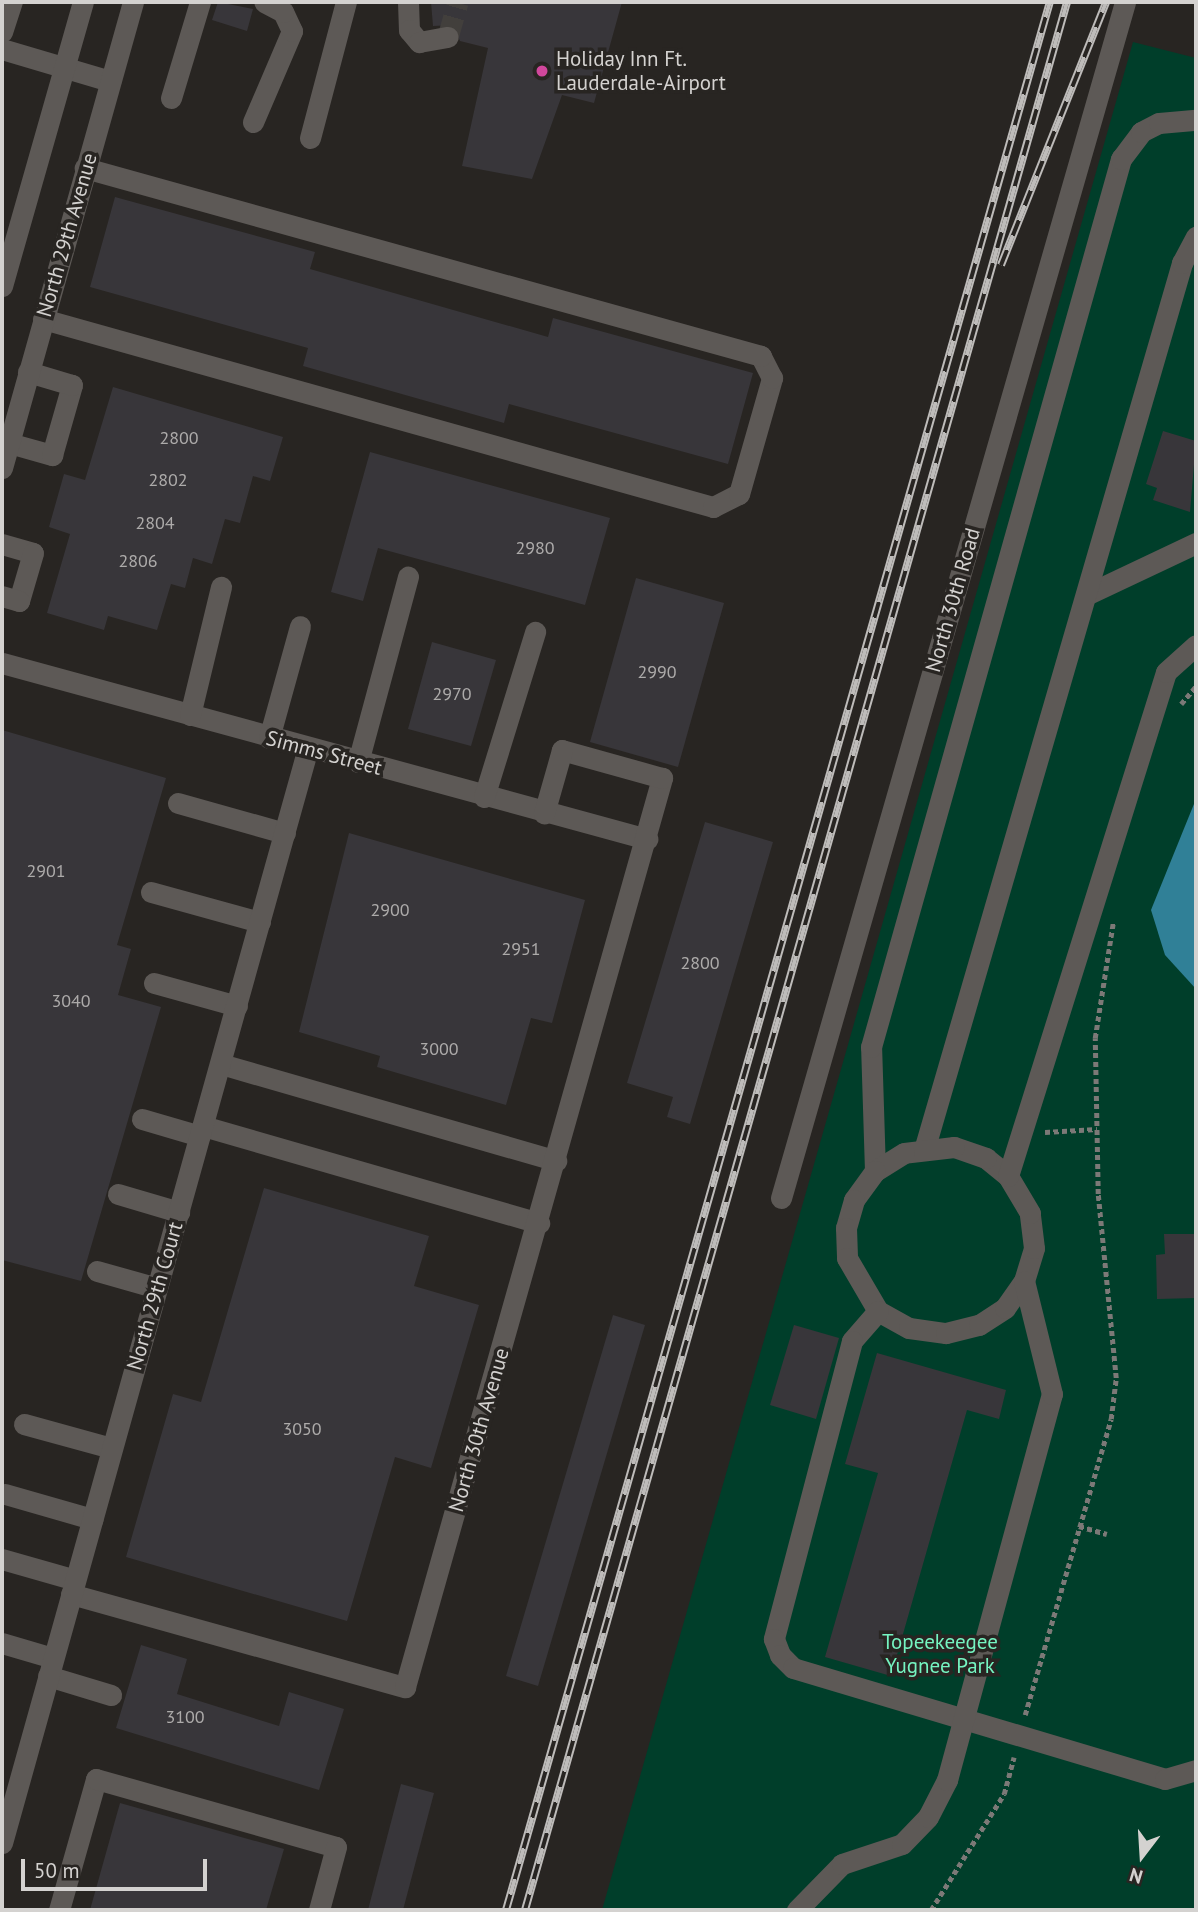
<!DOCTYPE html>
<html>
<head>
<meta charset="utf-8">
<style>
  body { margin:0 }
  #map { position:relative; width:1198px; height:1912px; overflow:hidden; background:#282522; font-family:"PT Sans",sans-serif }
  div>[style] { position:absolute }
  .green>* { inset:0; background:#003e2a }
  .water>* { inset:0; background:#308097 }
  .building>* { inset:0; background:#38363a }
  .minor-tunnel>* { height:21px; margin-top:-10.5px; transform-origin:0; background:repeating-linear-gradient(90deg,#423f3c 0 21px,transparent 0 31px) }
  .path>* { height:4.5px; margin-top:-2.25px; transform-origin:0; background:repeating-linear-gradient(90deg,#7c7977 0 5px,transparent 0 8.5px) }
  .minor>* { height:21px; margin:-10.5px; padding:0 10.5px; transform-origin:10.5px; border-radius:10.5px; background:#5d5956 }
  .rail>* { height:8px; margin-top:-4px; transform-origin:0; background:repeating-linear-gradient(90deg,#282522 0 16px,#bebcba 0 32px); box-sizing:border-box; border-block:2px solid #bebcba }
  .dots>* { width:19px; height:19px; translate:-50% -50%; box-sizing:border-box; border:4px solid #282522; border-radius:50% }
  span { translate:-50% -50%; white-space:nowrap; text-align:center; line-height:1.15; -webkit-text-stroke:7px #282522; paint-order:stroke }
  .number-label { font-size:18px; color:#adabaa }
  .number-label span { -webkit-text-stroke-width:0 }
  .poi-label { font-size:21px; color:#d4d2d0 }
  .left { translate:0 -50%; text-align:left }
  .street-label { font-size:21px; color:#d4d2d0 }
  .park-label { font-size:21px; color:#75f4c1 }
  .frame { position:absolute; inset:0; border:4px solid #d4d2d0; pointer-events:none }
  .north { position:absolute; left:1107px; top:1821px; width:70px; height:70px; -webkit-text-stroke:5px #282522; paint-order:stroke; rotate:197deg; font-size:19px; font-weight:700; line-height:28px; text-align:center; color:#d4d2d0 }
  .north::after { content:''; display:block; margin:auto; width:24px; height:32px; background:#d4d2d0; clip-path:polygon(50% 0,100% 100%,50% 72%,0 100%) }
  .scale { position:absolute; left:21px; top:1859px; width:186px; height:32px; box-sizing:border-box; border:4px solid #d4d2d0; border-top:0; padding-left:9px; font-size:21px; line-height:24px; white-space:nowrap; color:#d4d2d0; -webkit-text-stroke:5px #282522; paint-order:stroke }
</style>
</head>
<body>
<div id="map">
  <div class="green">
    <i style="clip-path:polygon(1133px 42px,1196px 58px,1196px 1910px,602px 1910px)"></i>
  </div>
  <div class="water">
    <i style="clip-path:polygon(1196px 799px,1196px 989px,1165px 955px,1151px 910px)"></i>
  </div>
  <div class="building">
    <i style="clip-path:polygon(218px 2px,253px 9px,247px 31px,212px 20px)"></i>
    <i style="clip-path:polygon(431px 2px,622px 2px,594px 103px,562px 95px,532px 179px,462px 166px,488px 48px,460px 41px,453px 25px,433px 26px)"></i>
    <i style="clip-path:polygon(115px 197px,315px 252px,310px 269px,548px 337px,553px 318px,753px 373px,728px 464px,509px 404px,504px 423px,303px 366px,308px 348px,90px 287px)"></i>
    <i style="clip-path:polygon(113px 387px,283px 437px,270px 481px,253px 476px,240px 523px,225px 519px,212px 564px,193px 558px,185px 588px,171px 584px,157px 630px,108px 616px,104px 630px,47px 613px,70px 534px,49px 527px,64px 474px,85px 480px)"></i>
    <i style="clip-path:polygon(1163px 431px,1196px 441px,1190px 512px,1153px 500px,1157px 488px,1146px 484px)"></i>
    <i style="clip-path:polygon(370px 452px,610px 518px,585px 605px,378px 548px,363px 601px,331px 592px)"></i>
    <i style="clip-path:polygon(636px 578px,724px 603px,678px 767px,590px 742px)"></i>
    <i style="clip-path:polygon(432px 642px,496px 660px,471px 746px,408px 729px)"></i>
    <i style="clip-path:polygon(2px 730px,166px 778px,117px 945px,131px 949px,118px 995px,161px 1007px,81px 1281px,2px 1260px)"></i>
    <i style="clip-path:polygon(705px 822px,773px 842px,690px 1124px,667px 1117px,673px 1097px,627px 1083px)"></i>
    <i style="clip-path:polygon(349px 833px,585px 900px,552px 1023px,531px 1018px,506px 1105px,377px 1067px,380px 1056px,299px 1032px)"></i>
    <i style="clip-path:polygon(264px 1188px,429px 1236px,414px 1286px,479px 1305px,431px 1468px,395px 1457px,347px 1621px,126px 1557px,173px 1394px,201px 1402px)"></i>
    <i style="clip-path:polygon(1164px 1234px,1196px 1234px,1196px 1298px,1157px 1299px,1156px 1255px,1165px 1254px)"></i>
    <i style="clip-path:polygon(613px 1315px,645px 1325px,538px 1686px,506px 1676px)"></i>
    <i style="clip-path:polygon(794px 1325px,839px 1338px,816px 1419px,770px 1405px)"></i>
    <i style="clip-path:polygon(877px 1353px,1006px 1390px,999px 1419px,967px 1410px,891px 1676px,825px 1657px,878px 1473px,845px 1464px)"></i>
    <i style="clip-path:polygon(141px 1645px,187px 1659px,177px 1694px,279px 1726px,289px 1692px,344px 1709px,319px 1790px,116px 1728px)"></i>
    <i style="clip-path:polygon(401px 1784px,434px 1793px,403px 1910px,368px 1910px)"></i>
    <i style="clip-path:polygon(120px 1803px,284px 1849px,266px 1910px,90px 1910px)"></i>
  </div>
  <div class="minor-tunnel">
    <i style="left:448px;top:37px;width:36px;rotate:-74deg"></i>
  </div>
  <div class="path">
    <i style="left:1181px;top:704px;width:23px;rotate:-50deg"></i>
    <i style="left:1045px;top:1132px;width:52px;rotate:-3.3deg"></i>
    <i style="left:1079px;top:1526px;width:29px;rotate:16deg"></i>
    <i style="left:1025px;top:1715px;width:308px;rotate:-73.8deg"></i>
    <i style="left:1111px;top:1419px;width:41px;rotate:-83deg"></i>
    <i style="left:1116px;top:1378px;width:185px;rotate:-95.6deg"></i>
    <i style="left:1098px;top:1194px;width:156px;rotate:-91.1deg"></i>
    <i style="left:1095px;top:1038px;width:116px;rotate:-81.1deg"></i>
    <i style="left:931px;top:1910px;width:137px;rotate:-57.8deg"></i>
    <i style="left:1004px;top:1794px;width:38px;rotate:-75deg"></i>
  </div>
  <div class="minor">
    <i style="left:408px;top:2px;width:28px;rotate:88deg"></i>
    <i style="left:409px;top:30px;width:16px;rotate:50deg"></i>
    <i style="left:419px;top:42px;width:29px;rotate:-10deg"></i>
    <i style="left:2px;top:32px;width:32px;rotate:-72deg"></i>
    <i style="left:2px;top:49px;width:113px;rotate:16.5deg"></i>
    <i style="left:171px;top:98px;width:100px;rotate:-73.2deg"></i>
    <i style="left:253px;top:122px;width:99px;rotate:-66.8deg"></i>
    <i style="left:292px;top:31px;width:21px;rotate:-115deg"></i>
    <i style="left:283px;top:12px;width:21px;rotate:-152deg"></i>
    <i style="left:310px;top:138px;width:141px;rotate:-75.2deg"></i>
    <i style="left:2px;top:286px;width:295px;rotate:-74.1deg"></i>
    <i style="left:43px;top:319px;width:696px;rotate:15.67deg"></i>
    <i style="left:713px;top:507px;width:29px;rotate:-27deg"></i>
    <i style="left:739px;top:494px;width:121px;rotate:-74.1deg"></i>
    <i style="left:772px;top:378px;width:25px;rotate:-117deg"></i>
    <i style="left:761px;top:356px;width:702px;rotate:-164.46deg"></i>
    <i style="left:9px;top:443px;width:45px;rotate:15.6deg"></i>
    <i style="left:52px;top:455px;width:73px;rotate:-74.1deg"></i>
    <i style="left:72px;top:385px;width:46px;rotate:-163.5deg"></i>
    <i style="left:2px;top:468px;width:484px;rotate:-74.3deg"></i>
    <i style="left:2px;top:544px;width:32px;rotate:16deg"></i>
    <i style="left:33px;top:553px;width:50px;rotate:106.3deg"></i>
    <i style="left:19px;top:601px;width:18px;rotate:-164deg"></i>
    <i style="left:1086px;top:595px;width:122px;rotate:-25.3deg"></i>
    <i style="left:2px;top:663px;width:669px;rotate:15.26deg"></i>
    <i style="left:190px;top:715px;width:132px;rotate:-76.4deg"></i>
    <i style="left:269px;top:738px;width:116px;rotate:-74.5deg"></i>
    <i style="left:358px;top:762px;width:192px;rotate:-74.9deg"></i>
    <i style="left:484px;top:797px;width:173px;rotate:-72.8deg"></i>
    <i style="left:178px;top:803px;width:111px;rotate:15.7deg"></i>
    <i style="left:151px;top:892px;width:113px;rotate:15.4deg"></i>
    <i style="left:154px;top:983px;width:86px;rotate:15.5deg"></i>
    <i style="left:221px;top:1064px;width:349px;rotate:16.1deg"></i>
    <i style="left:142px;top:1119px;width:60px;rotate:16.3deg"></i>
    <i style="left:203px;top:1126px;width:350px;rotate:16.1deg"></i>
    <i style="left:924px;top:1150px;width:924px;rotate:-73.78deg"></i>
    <i style="left:1182px;top:263px;width:30px;rotate:-62deg"></i>
    <i style="left:875px;top:1171px;width:124px;rotate:-91.8deg"></i>
    <i style="left:871px;top:1047px;width:923px;rotate:-74.28deg"></i>
    <i style="left:1121px;top:159px;width:34px;rotate:-53deg"></i>
    <i style="left:1141px;top:132px;width:20px;rotate:-27deg"></i>
    <i style="left:1159px;top:123px;width:37px;rotate:-5deg"></i>
    <i style="left:1008px;top:1176px;width:28px;rotate:-141deg"></i>
    <i style="left:986px;top:1158px;width:34px;rotate:-161deg"></i>
    <i style="left:954px;top:1147px;width:50px;rotate:173.2deg"></i>
    <i style="left:904px;top:1153px;width:34px;rotate:148deg"></i>
    <i style="left:875px;top:1171px;width:36px;rotate:126deg"></i>
    <i style="left:854px;top:1200px;width:29px;rotate:106deg"></i>
    <i style="left:846px;top:1228px;width:30px;rotate:88deg"></i>
    <i style="left:847px;top:1258px;width:61px;rotate:59.7deg"></i>
    <i style="left:878px;top:1311px;width:35px;rotate:29deg"></i>
    <i style="left:909px;top:1328px;width:37px;rotate:8deg"></i>
    <i style="left:946px;top:1333px;width:34px;rotate:-14deg"></i>
    <i style="left:979px;top:1325px;width:31px;rotate:-33deg"></i>
    <i style="left:1005px;top:1308px;width:33px;rotate:-55deg"></i>
    <i style="left:1024px;top:1281px;width:34px;rotate:-73deg"></i>
    <i style="left:1034px;top:1248px;width:35px;rotate:-97deg"></i>
    <i style="left:1030px;top:1213px;width:43px;rotate:-120.7deg"></i>
    <i style="left:1008px;top:1176px;width:528px;rotate:-72.59deg"></i>
    <i style="left:1166px;top:672px;width:40px;rotate:-42deg"></i>
    <i style="left:118px;top:1194px;width:64px;rotate:16.4deg"></i>
    <i style="left:781px;top:1198px;width:1244px;rotate:-73.95deg"></i>
    <i style="left:97px;top:1271px;width:62px;rotate:15.8deg"></i>
    <i style="left:878px;top:1311px;width:40px;rotate:131deg"></i>
    <i style="left:852px;top:1341px;width:308px;rotate:104.7deg"></i>
    <i style="left:774px;top:1639px;width:17px;rotate:69deg"></i>
    <i style="left:780px;top:1655px;width:18px;rotate:45deg"></i>
    <i style="left:793px;top:1668px;width:388px;rotate:16.6deg"></i>
    <i style="left:1165px;top:1779px;width:32px;rotate:-16deg"></i>
    <i style="left:24px;top:1424px;width:91px;rotate:15.3deg"></i>
    <i style="left:5px;top:1494px;width:91px;rotate:16deg"></i>
    <i style="left:2px;top:1559px;width:76px;rotate:16deg"></i>
    <i style="left:71px;top:1594px;width:347px;rotate:15.6deg"></i>
    <i style="left:405px;top:1687px;width:945px;rotate:-74.21deg"></i>
    <i style="left:662px;top:778px;width:104px;rotate:-164.4deg"></i>
    <i style="left:562px;top:750px;width:66px;rotate:105.9deg"></i>
    <i style="left:2px;top:1643px;width:53px;rotate:16.4deg"></i>
    <i style="left:48px;top:1676px;width:66px;rotate:16.8deg"></i>
    <i style="left:2px;top:1843px;width:1137px;rotate:-74.39deg"></i>
    <i style="left:59px;top:1910px;width:136px;rotate:-74.2deg"></i>
    <i style="left:96px;top:1779px;width:249px;rotate:15.8deg"></i>
    <i style="left:336px;top:1847px;width:65px;rotate:105.1deg"></i>
    <i style="left:797px;top:1910px;width:64px;rotate:-45.6deg"></i>
    <i style="left:842px;top:1864px;width:63px;rotate:-18.4deg"></i>
    <i style="left:902px;top:1844px;width:37px;rotate:-46deg"></i>
    <i style="left:928px;top:1817px;width:42px;rotate:-62.8deg"></i>
    <i style="left:947px;top:1780px;width:400px;rotate:-74.8deg"></i>
    <i style="left:1052px;top:1394px;width:116px;rotate:-103.9deg"></i>
  </div>
  <div class="rail">
    <i style="left:1001px;top:265px;width:283px;rotate:-68.2deg"></i>
    <i style="left:506px;top:1910px;width:1984px;rotate:-74.09deg"></i>
    <i style="left:525px;top:1910px;width:1983px;rotate:-74.14deg"></i>
  </div>
  <div class="dots">
    <i style="left:542px;top:71px;background:#d1479c"></i>
  </div>
  <div class="number-label">
    <span style="left:179px;top:438px">2800</span>
    <span style="left:168px;top:480px">2802</span>
    <span style="left:155px;top:523px">2804</span>
    <span style="left:535px;top:548px">2980</span>
    <span style="left:138px;top:561px">2806</span>
    <span style="left:657px;top:672px">2990</span>
    <span style="left:452px;top:694px">2970</span>
    <span style="left:46px;top:871px">2901</span>
    <span style="left:390px;top:910px">2900</span>
    <span style="left:521px;top:949px">2951</span>
    <span style="left:700px;top:963px">2800</span>
    <span style="left:71px;top:1001px">3040</span>
    <span style="left:439px;top:1049px">3000</span>
    <span style="left:302px;top:1429px">3050</span>
    <span style="left:185px;top:1717px">3100</span>
  </div>
  <div class="poi-label">
    <span class="left" style="left:556px;top:71px">Holiday Inn Ft.<br>Lauderdale-Airport</span>
  </div>
  <div class="street-label">
    <span style="left:67px;top:235px;rotate:-74deg">North 29th Avenue</span>
    <span style="left:953px;top:600px;rotate:-74deg">North 30th Road</span>
    <span style="left:324px;top:753px;rotate:15deg">Simms Street</span>
    <span style="left:155px;top:1296px;rotate:-74deg">North 29th Court</span>
    <span style="left:479px;top:1430px;rotate:-74deg">North 30th Avenue</span>
  </div>
  <div class="park-label">
    <span style="left:940px;top:1654px">Topeekeegee<br>Yugnee Park</span>
  </div>
  <div class="frame"></div>
  <div class="north">N</div>
  <div class="scale">50 m</div>
</div>
</body>
</html>
